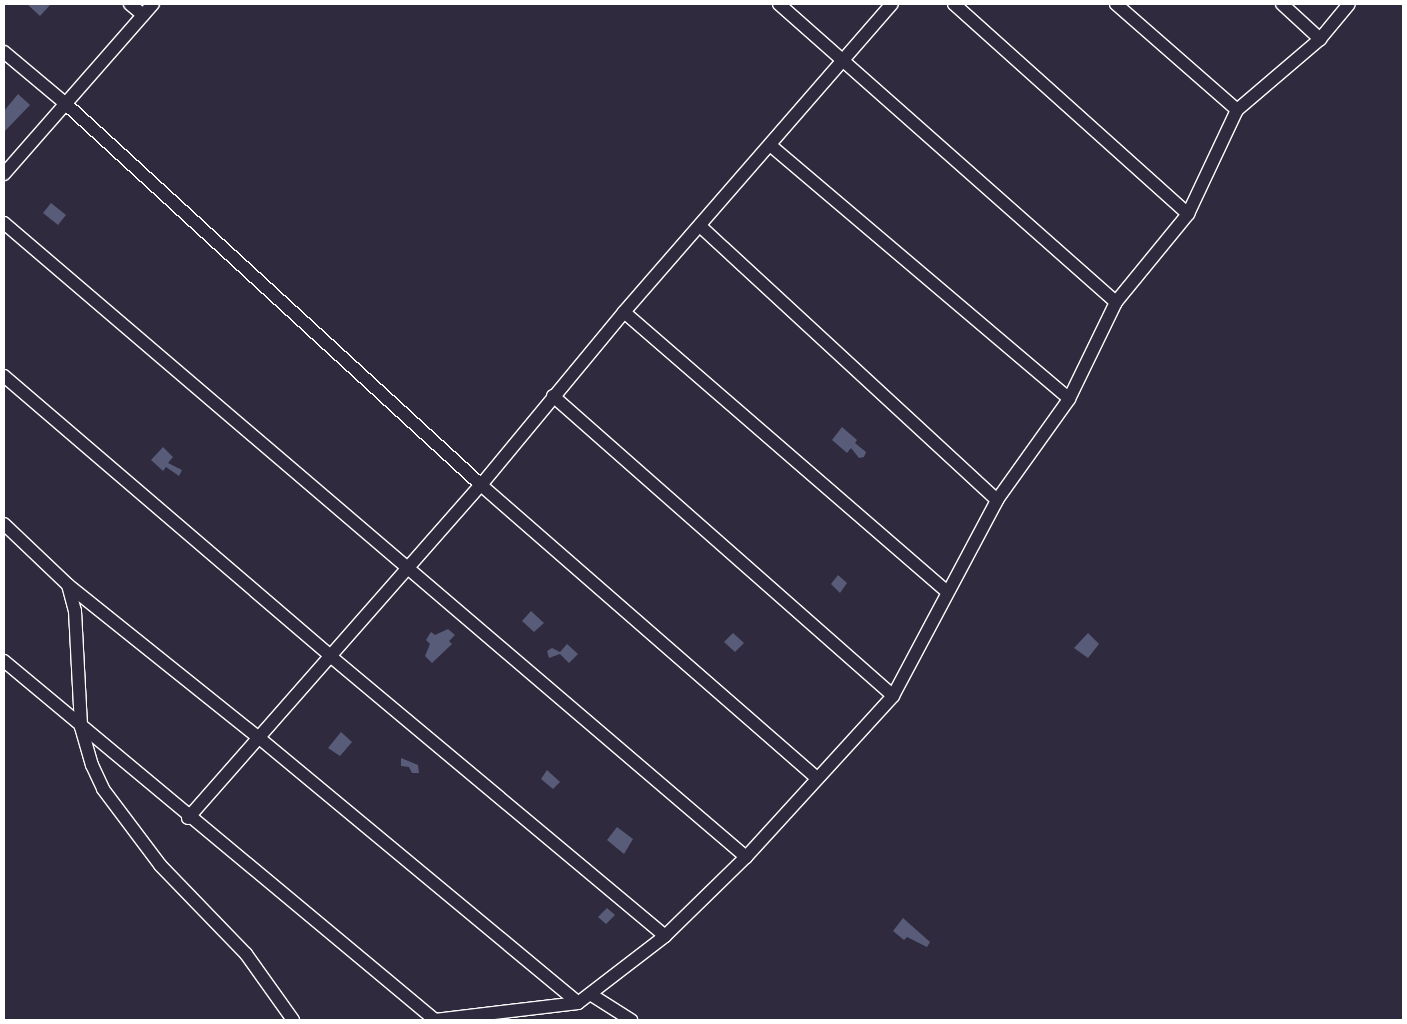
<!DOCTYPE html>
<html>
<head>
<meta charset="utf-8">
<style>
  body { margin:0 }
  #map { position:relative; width:1407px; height:1024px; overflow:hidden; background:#2f2a3d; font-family:"Indie Flower",sans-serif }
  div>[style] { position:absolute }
  .building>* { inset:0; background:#595c78 }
  .roads { filter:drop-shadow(1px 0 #fff) drop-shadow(-1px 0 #fff) drop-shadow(0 1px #fff) drop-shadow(0 -1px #fff) }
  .minor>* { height:12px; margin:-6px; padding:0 6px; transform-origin:6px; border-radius:6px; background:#2f2a3d }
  span { translate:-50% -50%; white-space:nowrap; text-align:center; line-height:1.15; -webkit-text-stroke:4.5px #2f2a3d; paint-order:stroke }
  .frame { position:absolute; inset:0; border:5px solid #fff; pointer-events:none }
</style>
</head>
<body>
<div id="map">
  <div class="building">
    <i style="clip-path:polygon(27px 4px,51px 4px,40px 16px)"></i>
    <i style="clip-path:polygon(18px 94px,30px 105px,4px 132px,4px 111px)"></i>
    <i style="clip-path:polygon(51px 203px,66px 215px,58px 225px,43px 213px)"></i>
    <i style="clip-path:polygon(842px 427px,857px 440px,855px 443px,866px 452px,864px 457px,859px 458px,851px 448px,847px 453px,832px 440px)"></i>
    <i style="clip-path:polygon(163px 447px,173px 457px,168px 463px,182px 470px,179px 476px,166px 467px,163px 471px,151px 460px)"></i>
    <i style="clip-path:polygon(838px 575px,847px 583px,840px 593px,831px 584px)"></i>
    <i style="clip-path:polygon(531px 611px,544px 623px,534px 632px,522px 621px)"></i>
    <i style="clip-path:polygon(448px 629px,455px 635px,449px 641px,452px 644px,432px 663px,425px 656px,430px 644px,426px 640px,431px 632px,435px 635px)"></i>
    <i style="clip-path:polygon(733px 633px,744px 643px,735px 652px,724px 642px)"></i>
    <i style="clip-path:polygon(1088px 633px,1099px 644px,1088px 658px,1074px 648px)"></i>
    <i style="clip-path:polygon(567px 644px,578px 654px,569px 663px,560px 654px,549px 658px,547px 651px,552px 648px,560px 652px)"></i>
    <i style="clip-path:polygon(341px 732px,352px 742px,340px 756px,328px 748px)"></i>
    <i style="clip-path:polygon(401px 758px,418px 765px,419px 773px,412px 773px,409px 767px,401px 766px)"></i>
    <i style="clip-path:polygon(547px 770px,560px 782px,553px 789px,541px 779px)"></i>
    <i style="clip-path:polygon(617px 827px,633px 839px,624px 854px,607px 840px)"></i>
    <i style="clip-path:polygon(607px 908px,615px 915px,606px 924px,598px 917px)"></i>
    <i style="clip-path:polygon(903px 918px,930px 942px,927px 947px,907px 937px,904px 940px,893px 931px)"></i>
  </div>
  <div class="roads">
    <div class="minor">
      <i style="left:130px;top:4px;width:17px;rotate:40deg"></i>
      <i style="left:779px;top:4px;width:450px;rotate:41.5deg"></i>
      <i style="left:954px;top:4px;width:314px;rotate:41.9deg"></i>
      <i style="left:1116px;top:4px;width:161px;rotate:41.2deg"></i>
      <i style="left:1282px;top:4px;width:52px;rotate:42.6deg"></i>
      <i style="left:4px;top:52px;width:81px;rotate:40deg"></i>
      <i style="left:66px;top:104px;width:563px;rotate:42.55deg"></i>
      <i style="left:481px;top:485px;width:444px;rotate:41.1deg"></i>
      <i style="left:770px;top:145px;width:392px;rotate:40.3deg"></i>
      <i style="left:4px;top:174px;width:226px;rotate:-48.8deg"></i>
      <i style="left:4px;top:223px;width:976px;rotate:40.51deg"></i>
      <i style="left:700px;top:226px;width:404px;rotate:42.7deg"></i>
      <i style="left:624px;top:312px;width:427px;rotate:40.9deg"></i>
      <i style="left:4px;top:376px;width:428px;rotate:40.6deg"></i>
      <i style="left:329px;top:655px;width:438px;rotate:39.9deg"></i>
      <i style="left:553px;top:396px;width:453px;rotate:41.4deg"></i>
      <i style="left:4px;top:524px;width:88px;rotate:43.6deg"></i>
      <i style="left:68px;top:585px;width:243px;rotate:38.7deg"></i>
      <i style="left:258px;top:737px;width:416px;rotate:39.7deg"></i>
      <i style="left:68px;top:585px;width:27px;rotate:75deg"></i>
      <i style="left:75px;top:611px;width:116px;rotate:87deg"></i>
      <i style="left:81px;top:727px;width:40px;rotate:74deg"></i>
      <i style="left:92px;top:765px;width:26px;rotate:65deg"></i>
      <i style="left:103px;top:789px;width:95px;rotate:53.1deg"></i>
      <i style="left:160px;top:865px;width:124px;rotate:46deg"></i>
      <i style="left:246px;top:954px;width:81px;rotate:54.5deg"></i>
      <i style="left:4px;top:661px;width:561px;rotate:39.79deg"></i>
      <i style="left:435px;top:1020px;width:144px;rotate:-6.8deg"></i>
      <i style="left:578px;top:1003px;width:110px;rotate:-37.6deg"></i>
      <i style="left:665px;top:936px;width:113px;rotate:-44.3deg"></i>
      <i style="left:746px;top:857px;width:218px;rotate:-47.6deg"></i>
      <i style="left:893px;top:696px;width:222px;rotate:-62deg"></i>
      <i style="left:997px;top:500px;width:124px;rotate:-54.5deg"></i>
      <i style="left:1069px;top:399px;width:108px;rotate:-64.1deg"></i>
      <i style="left:1116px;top:302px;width:114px;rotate:-50.7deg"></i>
      <i style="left:1188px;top:214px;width:115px;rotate:-64.8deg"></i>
      <i style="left:1237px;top:110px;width:109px;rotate:-40.5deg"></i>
      <i style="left:1320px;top:39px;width:45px;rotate:-50.4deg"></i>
      <i style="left:188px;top:818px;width:444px;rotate:-48.7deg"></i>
      <i style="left:481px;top:485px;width:224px;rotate:-50.4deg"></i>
      <i style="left:624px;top:312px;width:408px;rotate:-49deg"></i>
      <i style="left:590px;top:994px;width:49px;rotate:32.4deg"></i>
    </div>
  </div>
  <div class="frame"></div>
</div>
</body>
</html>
